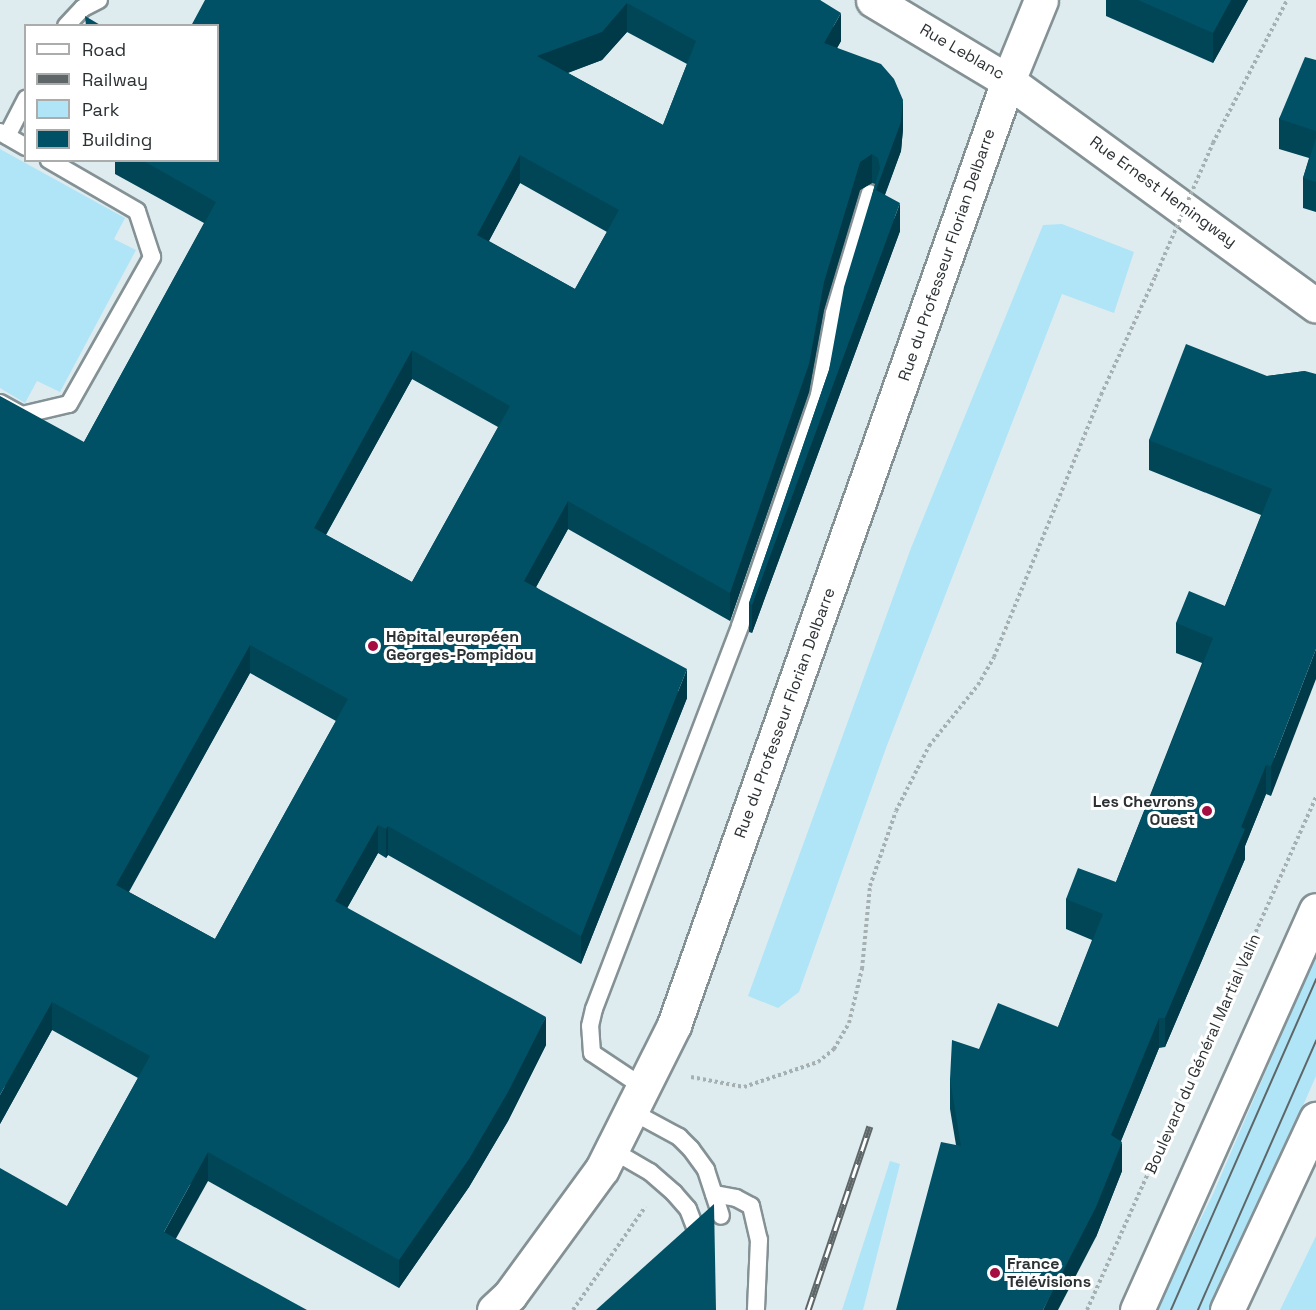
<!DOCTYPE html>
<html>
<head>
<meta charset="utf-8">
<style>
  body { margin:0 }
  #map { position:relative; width:1316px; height:1310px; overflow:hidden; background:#deecf0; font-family:"Space Grotesk",sans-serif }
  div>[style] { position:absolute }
  .green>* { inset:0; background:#afe5f7 }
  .path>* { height:4px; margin-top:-2px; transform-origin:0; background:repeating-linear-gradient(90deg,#a5b0b3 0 3px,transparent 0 6px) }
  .roads { filter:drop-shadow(2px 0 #849195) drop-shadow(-2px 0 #849195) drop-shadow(0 2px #849195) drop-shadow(0 -2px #849195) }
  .lane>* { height:16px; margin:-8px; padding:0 8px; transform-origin:8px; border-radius:8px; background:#fff }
  .street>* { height:33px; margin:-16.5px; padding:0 16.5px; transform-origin:16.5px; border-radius:16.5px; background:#fff }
  .primary>* { height:33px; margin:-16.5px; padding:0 16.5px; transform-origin:16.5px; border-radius:16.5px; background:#fff }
  .tram>* { height:1.5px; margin:-0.75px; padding:0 0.75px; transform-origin:0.75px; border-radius:0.75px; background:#5e6668 }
  .rail>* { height:7px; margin-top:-3.5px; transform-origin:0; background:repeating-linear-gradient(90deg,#fff 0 14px,#5e6668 0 28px); box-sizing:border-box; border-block:2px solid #5e6668 }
  .path-bridge>* { height:4px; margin-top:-2px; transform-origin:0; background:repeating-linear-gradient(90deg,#a5b0b3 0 3px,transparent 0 6px) }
  .wall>* { inset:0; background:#004657 }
  .shaded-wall>* { inset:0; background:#003947 }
  .building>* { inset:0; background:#005165 }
  .dots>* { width:16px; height:16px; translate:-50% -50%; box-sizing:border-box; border:3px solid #fff; border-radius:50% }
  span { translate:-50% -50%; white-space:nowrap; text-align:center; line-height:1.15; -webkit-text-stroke:6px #fff; paint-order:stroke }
  .street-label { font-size:16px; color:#2c3133 }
  .poi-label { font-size:16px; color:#2c3133; font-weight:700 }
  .left { translate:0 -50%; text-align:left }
  .right { translate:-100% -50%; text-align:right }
  .legend { position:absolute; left:24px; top:24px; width:195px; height:138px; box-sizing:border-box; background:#fff; border:2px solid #abadad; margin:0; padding:8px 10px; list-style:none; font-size:18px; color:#2c3133 }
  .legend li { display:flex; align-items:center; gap:12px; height:30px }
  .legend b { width:30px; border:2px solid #abadad }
</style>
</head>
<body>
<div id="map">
  <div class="green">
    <i style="clip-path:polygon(0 149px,125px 218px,114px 239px,136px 250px,60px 392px,37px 381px,25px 403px,0 388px)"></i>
    <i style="clip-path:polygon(1062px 224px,1134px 252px,1114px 313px,1062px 294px,886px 748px,799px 992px,778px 1008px,748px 996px,911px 548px,1043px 225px)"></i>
    <i style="clip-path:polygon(1316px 955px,1316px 1076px,1285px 1147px,1211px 1310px,1156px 1310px,1213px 1194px)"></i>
    <i style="clip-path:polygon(890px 1161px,900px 1164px,863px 1310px,842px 1310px)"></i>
    <i style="clip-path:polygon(1316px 1236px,1316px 1310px,1280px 1310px)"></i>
  </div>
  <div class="path">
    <i style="left:1213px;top:143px;width:161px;rotate:-62.6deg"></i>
    <i style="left:691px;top:1077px;width:54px;rotate:10.7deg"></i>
    <i style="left:744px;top:1087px;width:78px;rotate:-18.7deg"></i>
    <i style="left:818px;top:1062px;width:21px;rotate:-39deg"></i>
    <i style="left:834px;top:1049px;width:30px;rotate:-60deg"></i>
    <i style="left:849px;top:1023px;width:56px;rotate:-76.5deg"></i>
    <i style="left:862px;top:969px;width:83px;rotate:-84.5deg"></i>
    <i style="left:870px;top:886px;width:79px;rotate:-70.9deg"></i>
    <i style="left:896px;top:811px;width:73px;rotate:-63.1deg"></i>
    <i style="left:929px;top:746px;width:78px;rotate:-51.2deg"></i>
    <i style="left:978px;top:685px;width:32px;rotate:-60deg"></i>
    <i style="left:994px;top:657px;width:283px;rotate:-67.8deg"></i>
    <i style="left:1101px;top:395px;width:130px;rotate:-65.4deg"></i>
    <i style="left:573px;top:1310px;width:126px;rotate:-55deg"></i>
    <i style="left:1087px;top:1310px;width:562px;rotate:-65.94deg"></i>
  </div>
  <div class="roads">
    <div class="lane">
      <i style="left:66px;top:26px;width:25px;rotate:-47deg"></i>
      <i style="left:83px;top:8px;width:18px;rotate:-27deg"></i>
      <i style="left:0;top:132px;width:30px;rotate:30deg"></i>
      <i style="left:7px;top:136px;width:42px;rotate:-62.8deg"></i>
      <i style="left:0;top:403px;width:25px;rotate:29deg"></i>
      <i style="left:22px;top:415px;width:48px;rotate:-13.2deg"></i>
      <i style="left:69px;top:404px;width:169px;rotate:-60.5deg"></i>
      <i style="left:152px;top:257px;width:48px;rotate:-108.1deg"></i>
      <i style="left:137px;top:211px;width:102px;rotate:-149.9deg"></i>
      <i style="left:643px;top:1087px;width:61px;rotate:-146.3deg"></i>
      <i style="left:592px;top:1053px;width:27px;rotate:-94deg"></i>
      <i style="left:590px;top:1026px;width:17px;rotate:-77deg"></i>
      <i style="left:594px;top:1009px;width:410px;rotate:-69.1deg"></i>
      <i style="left:740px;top:626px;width:244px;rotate:-71.1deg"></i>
      <i style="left:819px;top:395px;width:83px;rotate:-79.6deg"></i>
      <i style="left:834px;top:313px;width:125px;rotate:-73.3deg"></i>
      <i style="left:631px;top:1111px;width:55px;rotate:28.4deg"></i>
      <i style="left:679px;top:1137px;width:17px;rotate:45deg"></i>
      <i style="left:691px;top:1149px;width:26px;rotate:54deg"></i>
      <i style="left:706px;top:1170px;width:48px;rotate:71.9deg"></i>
      <i style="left:612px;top:1150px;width:44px;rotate:30.1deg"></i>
      <i style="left:650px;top:1172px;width:32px;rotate:41deg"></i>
      <i style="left:674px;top:1193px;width:21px;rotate:49deg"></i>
      <i style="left:688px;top:1209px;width:28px;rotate:69deg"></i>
      <i style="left:714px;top:1194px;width:22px;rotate:10deg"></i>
      <i style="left:736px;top:1198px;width:17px;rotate:28deg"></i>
      <i style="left:751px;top:1206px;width:35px;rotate:77deg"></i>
      <i style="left:759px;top:1240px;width:70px;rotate:92.5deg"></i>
    </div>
    <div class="street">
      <i style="left:873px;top:0;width:157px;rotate:31deg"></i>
      <i style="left:1008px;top:81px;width:381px;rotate:36.1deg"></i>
      <i style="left:494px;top:1310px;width:22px;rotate:-43deg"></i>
      <i style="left:510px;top:1295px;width:156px;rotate:-53.9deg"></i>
      <i style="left:602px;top:1169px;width:161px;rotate:-63.4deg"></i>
      <i style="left:674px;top:1025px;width:1001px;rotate:-70.52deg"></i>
      <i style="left:1008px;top:81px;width:87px;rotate:-67.8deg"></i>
    </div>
    <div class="primary">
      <i style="left:1137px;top:1310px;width:438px;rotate:-65.9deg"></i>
      <i style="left:1227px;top:1310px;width:211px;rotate:-65deg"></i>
    </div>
  </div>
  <div class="tram">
    <i style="left:1171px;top:1310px;width:361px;rotate:-66.3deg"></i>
    <i style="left:1198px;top:1310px;width:294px;rotate:-66.3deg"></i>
  </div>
  <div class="rail">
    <i style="left:808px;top:1310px;width:194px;rotate:-71.4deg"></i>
  </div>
  <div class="path-bridge">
    <i style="left:1155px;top:277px;width:146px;rotate:-66.6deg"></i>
  </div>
  <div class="wall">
    <i style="clip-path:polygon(evenodd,205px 0,820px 0,841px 41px,837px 48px,903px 129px,901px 151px,885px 195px,900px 231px,752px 633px,749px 632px,749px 603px,829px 370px,875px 184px,872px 183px,860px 190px,824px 310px,809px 392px,730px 621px,568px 529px,536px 587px,687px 698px,581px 964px,388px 855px,386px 858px,378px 853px,347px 908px,546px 1045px,508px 1121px,469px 1187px,399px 1288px,208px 1181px,67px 1206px,138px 1078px,52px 1030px,0 1124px,84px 442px,204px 223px,115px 174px,115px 160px,218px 160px,205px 0,627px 32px,687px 64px,663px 125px,568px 73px,602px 60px,627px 32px,205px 0,520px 183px,607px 232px,575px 289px,489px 241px,520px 183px,205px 0,412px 379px,498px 427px,412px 582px,326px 535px,412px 379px,205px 0,250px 673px,336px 721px,215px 939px,129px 892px,250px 673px)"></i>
    <i style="clip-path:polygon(1106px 0,1248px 0,1213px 63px,1106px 16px)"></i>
    <i style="clip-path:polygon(1316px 60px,1316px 212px,1303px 208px,1303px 178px,1309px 158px,1279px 149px,1279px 119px)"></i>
    <i style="clip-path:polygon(1305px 371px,1271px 796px,1266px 794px,1245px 846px,1245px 859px,1165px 1047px,1159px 1048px,1121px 1141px,1122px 1171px,1096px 1237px,956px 1145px,950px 1109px,950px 1079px,979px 1049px,1058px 1027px,1092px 940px,1066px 929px,1066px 899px,1116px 882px,1202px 663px,1176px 653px,1176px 623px,1225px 606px,1261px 515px,1149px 470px,1149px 440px,1267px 376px)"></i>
  </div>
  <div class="shaded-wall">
    <i style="clip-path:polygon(1231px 0,1248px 0,1213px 63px,1213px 33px)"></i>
    <i style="clip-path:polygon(627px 3px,627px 32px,602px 60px,537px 84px,537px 56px)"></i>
    <i style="clip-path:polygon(841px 13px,841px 41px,824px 71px,824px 43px)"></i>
    <i style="clip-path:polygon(903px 100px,903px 129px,901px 151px,876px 218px,876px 190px)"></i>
    <i style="clip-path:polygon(872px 154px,872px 183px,860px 190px,824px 310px,809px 392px,730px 621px,730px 593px,860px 162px)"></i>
    <i style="clip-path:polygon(520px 155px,520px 183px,477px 263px,477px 235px)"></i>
    <i style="clip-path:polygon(900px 203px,900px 231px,752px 633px,752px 605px)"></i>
    <i style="clip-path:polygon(412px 350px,412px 379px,314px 556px,314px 528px)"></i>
    <i style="clip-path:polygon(568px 501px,568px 529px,524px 609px,524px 581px)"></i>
    <i style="clip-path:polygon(250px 645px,250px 673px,116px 914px,116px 885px)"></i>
    <i style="clip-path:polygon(1316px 649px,1316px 679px,1271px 796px,1271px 766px)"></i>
    <i style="clip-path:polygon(687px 669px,687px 698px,581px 964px,581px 936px)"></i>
    <i style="clip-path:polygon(1266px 765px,1266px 794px,1245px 846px,1245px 859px,1165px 1047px,1165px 1018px)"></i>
    <i style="clip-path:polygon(378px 825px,378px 853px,335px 930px,335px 901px)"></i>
    <i style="clip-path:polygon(388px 826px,388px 855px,386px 858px,386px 829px)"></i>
    <i style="clip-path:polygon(52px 1002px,52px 1030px,0 1124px,0 1095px)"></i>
    <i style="clip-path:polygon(546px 1017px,546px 1045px,508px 1121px,469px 1187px,399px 1288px,399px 1260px)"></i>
    <i style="clip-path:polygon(1159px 1018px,1159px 1048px,1111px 1165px,1111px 1135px)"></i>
    <i style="clip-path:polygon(1122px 1142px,1122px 1171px,1096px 1237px,1058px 1310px,1043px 1310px)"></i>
    <i style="clip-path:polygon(208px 1152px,208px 1181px,164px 1260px,164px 1232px)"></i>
  </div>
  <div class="building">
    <i style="clip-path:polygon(evenodd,205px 0,820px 0,841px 13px,824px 43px,881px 64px,894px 79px,903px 100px,901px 122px,876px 190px,900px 203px,752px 605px,749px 603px,829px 370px,844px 287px,880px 168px,878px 158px,872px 154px,860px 162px,824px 282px,809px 364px,730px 593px,568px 501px,524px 581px,687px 669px,581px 936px,388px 826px,386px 829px,378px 825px,335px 901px,546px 1017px,508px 1092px,469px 1159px,399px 1260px,208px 1152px,164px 1232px,307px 1310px,0 1310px,0 1168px,67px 1206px,150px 1056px,52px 1002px,0 1095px,0 396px,84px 442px,216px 202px,142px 160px,218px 160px,218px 26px,191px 26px,205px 0,627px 3px,696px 41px,663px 125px,537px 56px,602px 32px,627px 3px,205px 0,520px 155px,619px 210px,575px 289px,477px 235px,520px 155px,205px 0,412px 350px,510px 406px,412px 582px,314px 528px,412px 350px,205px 0,250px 645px,348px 699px,215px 939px,116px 885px,250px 645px)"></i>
    <i style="clip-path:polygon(1138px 0,1231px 0,1213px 33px)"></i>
    <i style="clip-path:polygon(85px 16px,102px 26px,86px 26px)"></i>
    <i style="clip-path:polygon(1305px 57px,1316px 60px,1316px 131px,1279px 119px)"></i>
    <i style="clip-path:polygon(1316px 138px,1316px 182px,1303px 178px)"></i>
    <i style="clip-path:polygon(1186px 344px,1267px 376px,1305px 371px,1316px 374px,1316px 649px,1271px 766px,1266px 765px,1241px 827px,1245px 829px,1165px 1018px,1159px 1018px,1111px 1135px,1122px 1142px,1096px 1207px,1043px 1310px,896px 1310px,941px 1142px,961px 1146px,950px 1079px,952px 1040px,979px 1049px,998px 1003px,1058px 1027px,1103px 914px,1066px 899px,1078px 868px,1116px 882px,1213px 638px,1176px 623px,1189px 591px,1225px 606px,1272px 489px,1149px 440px)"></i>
    <i style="clip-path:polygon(714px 1204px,716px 1310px,596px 1310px)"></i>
  </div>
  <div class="dots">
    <i style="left:373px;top:646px;background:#a60d41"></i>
    <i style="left:1207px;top:811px;background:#a60d41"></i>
    <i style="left:995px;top:1273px;background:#a60d41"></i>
  </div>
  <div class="street-label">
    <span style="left:962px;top:52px;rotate:30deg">Rue Leblanc</span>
    <span style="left:1163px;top:192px;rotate:36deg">Rue Ernest Hemingway</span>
    <span style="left:947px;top:255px;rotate:-71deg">Rue du Professeur Florian Delbarre</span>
    <span style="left:785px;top:713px;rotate:-70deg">Rue du Professeur Florian Delbarre</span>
    <span style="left:1203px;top:1054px;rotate:-66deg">Boulevard du Général Martial Valin</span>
  </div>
  <div class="poi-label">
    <span class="left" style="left:386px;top:646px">Hôpital européen<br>Georges-Pompidou</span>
    <span class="right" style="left:1195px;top:811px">Les Chevrons<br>Ouest</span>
    <span class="left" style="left:1007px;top:1273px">France<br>Télévisions</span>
  </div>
  <ul class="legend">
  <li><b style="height:8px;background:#fff"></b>Road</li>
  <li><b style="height:8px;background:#5e6668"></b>Railway</li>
  <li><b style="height:16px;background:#afe5f7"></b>Park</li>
  <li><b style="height:16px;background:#005165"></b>Building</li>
  </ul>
</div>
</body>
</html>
